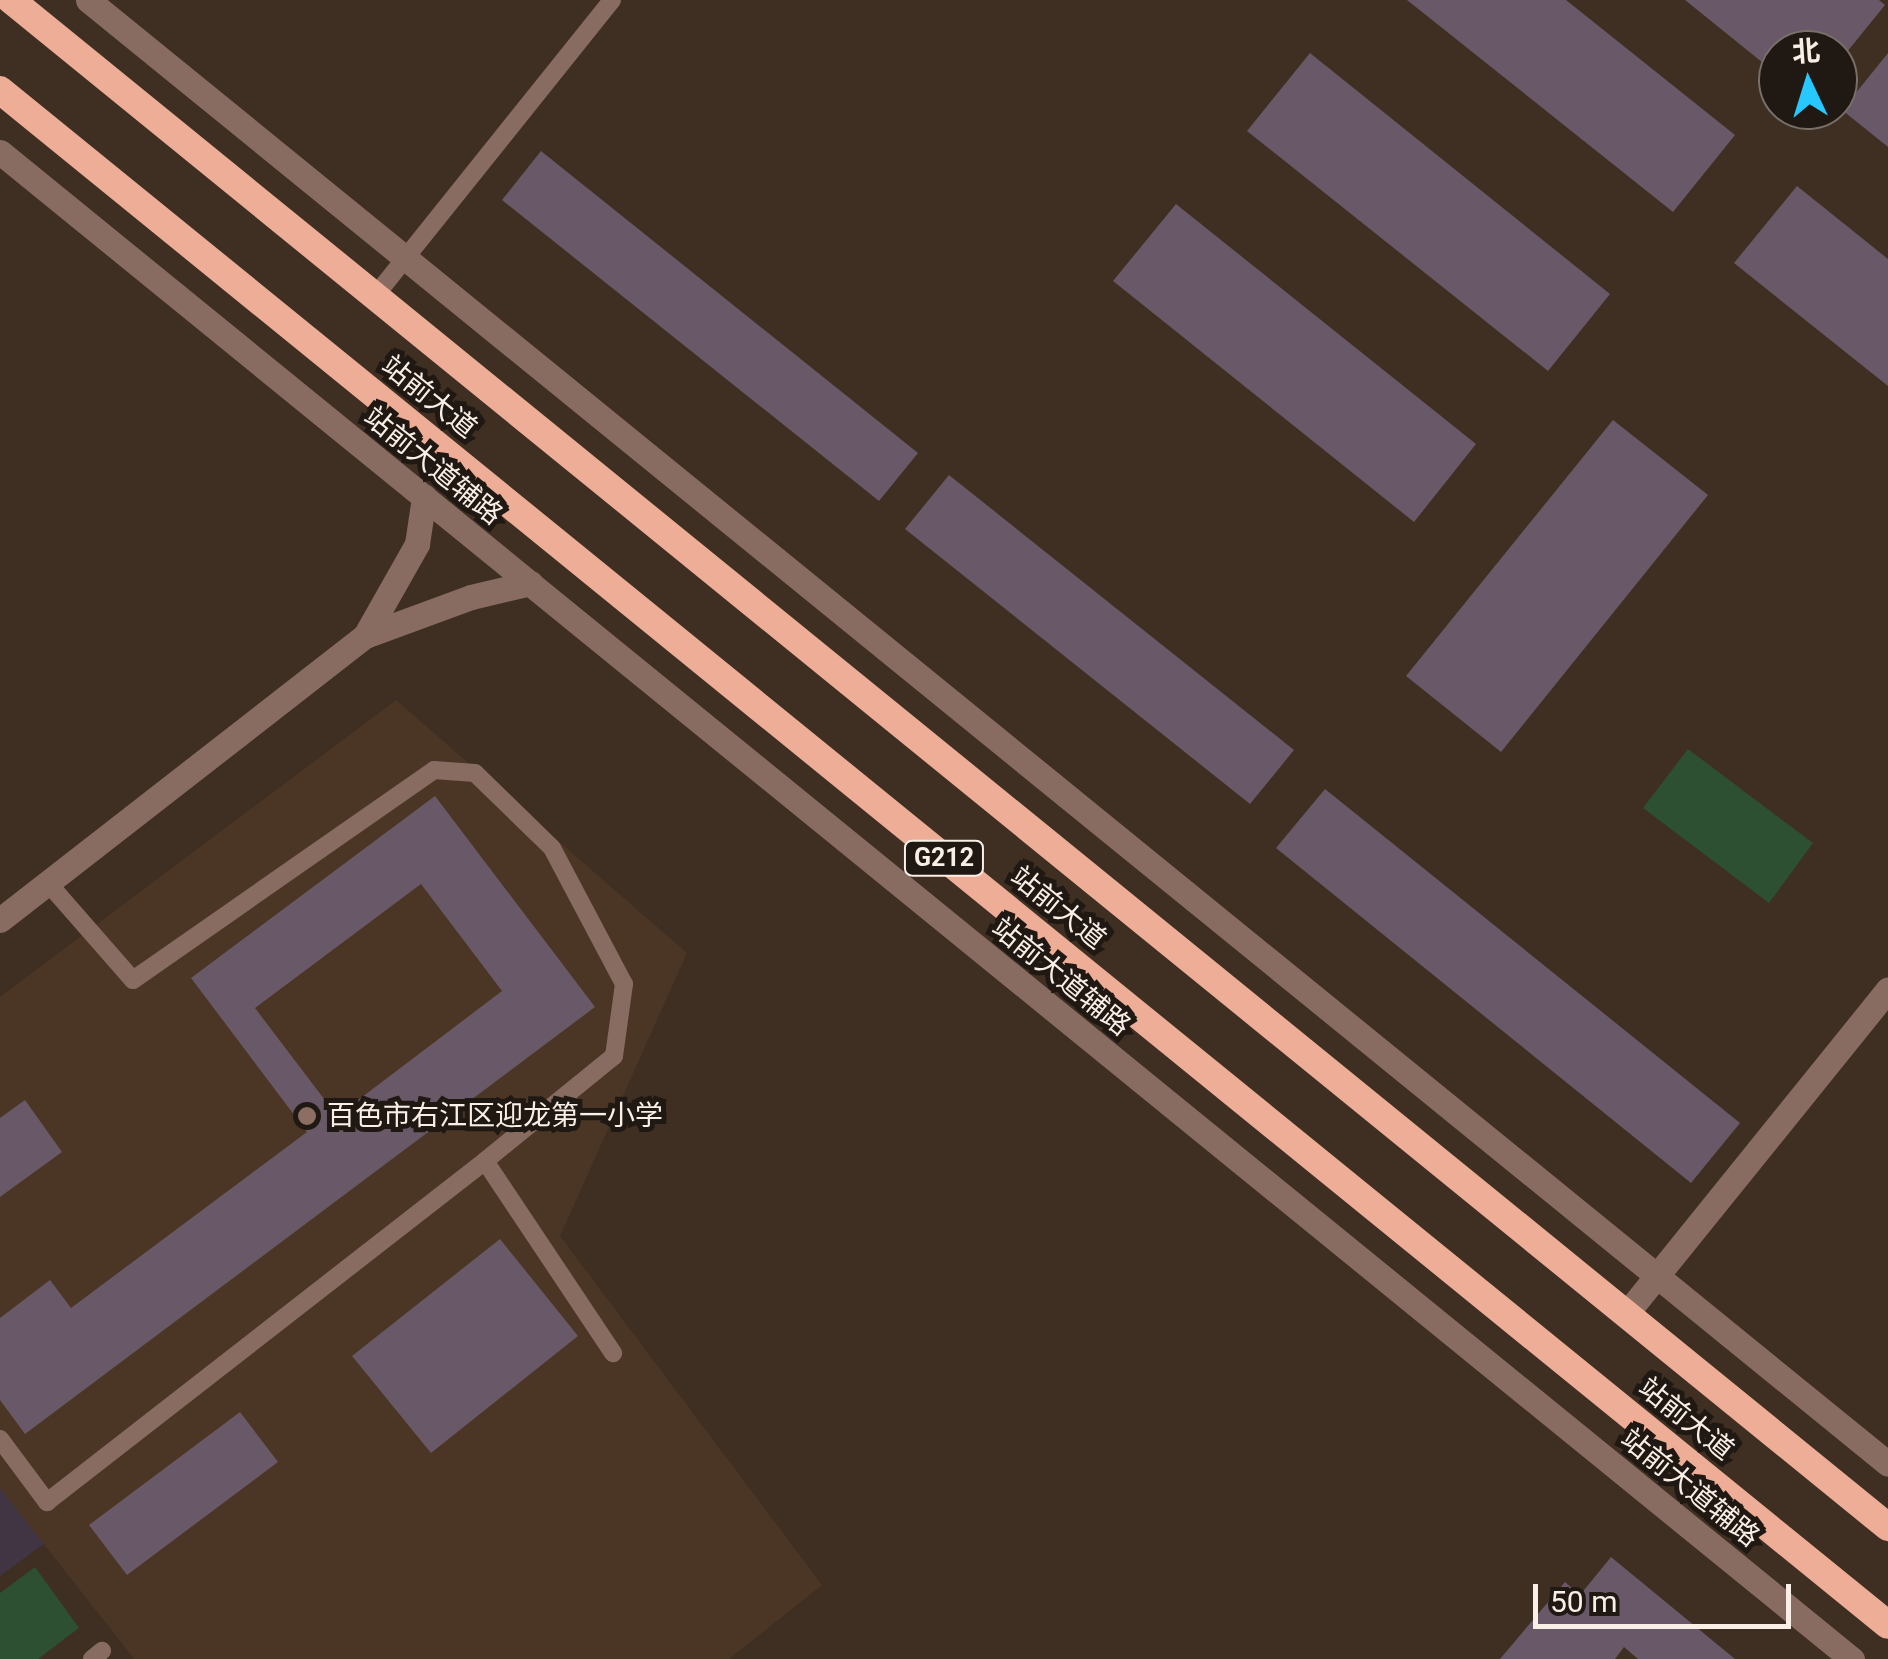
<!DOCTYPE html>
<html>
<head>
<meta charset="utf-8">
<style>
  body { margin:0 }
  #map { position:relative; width:1888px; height:1659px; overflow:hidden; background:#3e2f22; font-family:Roboto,"Noto Sans SC",sans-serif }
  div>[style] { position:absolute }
  .commercial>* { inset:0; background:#413544 }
  .built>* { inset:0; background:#4b3625 }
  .green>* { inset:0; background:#2d4f32 }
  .building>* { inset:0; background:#695867 }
  .service>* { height:18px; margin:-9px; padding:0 9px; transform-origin:9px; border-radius:9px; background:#886b61 }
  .minor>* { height:25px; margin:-12.5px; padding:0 12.5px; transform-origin:12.5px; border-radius:12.5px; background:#886b61 }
  .tertiary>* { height:25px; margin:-12.5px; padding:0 12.5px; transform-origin:12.5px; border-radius:12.5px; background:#886b61 }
  .trunk>* { height:28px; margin:-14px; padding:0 14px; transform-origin:14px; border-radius:14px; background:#eead97 }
  .dots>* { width:28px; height:28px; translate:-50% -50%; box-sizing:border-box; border:5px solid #201913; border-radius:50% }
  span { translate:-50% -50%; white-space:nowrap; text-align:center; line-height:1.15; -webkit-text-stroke:10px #201913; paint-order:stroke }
  .shield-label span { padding:2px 8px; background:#201913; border:2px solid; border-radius:8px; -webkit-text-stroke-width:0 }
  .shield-label { font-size:25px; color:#f9efe7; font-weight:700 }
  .street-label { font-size:28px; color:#f9efe7 }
  .poi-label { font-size:28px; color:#f9efe7 }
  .left { translate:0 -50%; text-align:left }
  .north { position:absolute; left:1758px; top:30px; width:100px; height:100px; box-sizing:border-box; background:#201913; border:2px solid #776f68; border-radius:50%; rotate:356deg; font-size:28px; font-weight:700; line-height:40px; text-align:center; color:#f9efe7 }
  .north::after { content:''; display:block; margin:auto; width:35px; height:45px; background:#27c8ff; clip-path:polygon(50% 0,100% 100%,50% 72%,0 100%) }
  .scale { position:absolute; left:1533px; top:1584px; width:258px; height:45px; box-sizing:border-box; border:5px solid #f9efe7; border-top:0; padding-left:12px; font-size:30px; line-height:35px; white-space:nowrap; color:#f9efe7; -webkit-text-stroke:8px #201913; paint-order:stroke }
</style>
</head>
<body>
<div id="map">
  <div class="commercial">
    <i style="clip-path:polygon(0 1479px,49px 1540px,0 1576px)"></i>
  </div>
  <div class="built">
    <i style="clip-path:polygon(396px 700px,687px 953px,560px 1236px,822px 1585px,729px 1659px,134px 1659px,0 1488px,0 997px)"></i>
  </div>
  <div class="green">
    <i style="clip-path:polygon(1688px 749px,1813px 843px,1769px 903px,1643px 808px)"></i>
    <i style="clip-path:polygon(35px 1567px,79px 1628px,38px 1659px,0 1659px,0 1593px)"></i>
  </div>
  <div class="building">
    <i style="clip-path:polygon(1407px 0,1566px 0,1735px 135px,1673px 212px)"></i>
    <i style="clip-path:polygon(1685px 0,1879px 0,1885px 5px,1838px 63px,1838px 50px,1778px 50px,1778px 75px)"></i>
    <i style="clip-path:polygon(1310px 53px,1610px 294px,1548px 371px,1247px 131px)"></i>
    <i style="clip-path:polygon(1888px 53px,1888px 147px,1842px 110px)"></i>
    <i style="clip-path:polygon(541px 151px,918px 453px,879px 501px,502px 200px)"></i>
    <i style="clip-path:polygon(1797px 186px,1888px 259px,1888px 386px,1734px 263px)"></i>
    <i style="clip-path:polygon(1176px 204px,1476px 444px,1414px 522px,1113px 281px)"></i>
    <i style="clip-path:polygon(1613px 420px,1708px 495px,1501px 752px,1406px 676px)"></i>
    <i style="clip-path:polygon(949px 475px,1294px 750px,1250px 804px,905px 529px)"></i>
    <i style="clip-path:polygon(1325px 789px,1740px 1123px,1691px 1183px,1276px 848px)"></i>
    <i style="clip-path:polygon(evenodd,435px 796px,595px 1007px,25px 1434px,0 1400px,0 1318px,50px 1280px,71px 1308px,307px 1132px,191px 978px,435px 796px,421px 884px,502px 991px,337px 1116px,255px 1008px,421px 884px)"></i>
    <i style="clip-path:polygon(25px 1100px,62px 1152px,0 1197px,0 1118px)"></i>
    <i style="clip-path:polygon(500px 1239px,578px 1336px,431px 1453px,352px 1356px)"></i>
    <i style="clip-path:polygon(240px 1412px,278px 1462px,127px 1575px,89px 1525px)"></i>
    <i style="clip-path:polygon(1611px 1557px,1735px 1659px,1638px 1659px,1624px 1647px,1615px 1659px,1500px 1659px,1565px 1582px,1580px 1595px)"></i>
  </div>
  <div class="service">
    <i style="left:375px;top:296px;width:379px;rotate:-51.3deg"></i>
    <i style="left:48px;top:883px;width:129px;rotate:48.8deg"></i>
    <i style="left:133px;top:980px;width:367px;rotate:-34.9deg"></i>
    <i style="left:434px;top:770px;width:41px;rotate:4.2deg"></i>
    <i style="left:475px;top:773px;width:107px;rotate:44.2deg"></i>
    <i style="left:552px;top:848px;width:154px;rotate:62.1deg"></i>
    <i style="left:624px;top:984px;width:73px;rotate:97.9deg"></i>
    <i style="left:614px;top:1056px;width:166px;rotate:140.9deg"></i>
    <i style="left:485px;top:1161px;width:231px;rotate:56.3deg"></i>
    <i style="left:0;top:1439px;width:79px;rotate:53.3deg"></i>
    <i style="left:47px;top:1502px;width:555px;rotate:-37.9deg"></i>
    <i style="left:92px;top:1659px;width:13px;rotate:-39deg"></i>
  </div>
  <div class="minor">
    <i style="left:365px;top:636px;width:106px;rotate:-60.5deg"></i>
    <i style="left:417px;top:544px;width:48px;rotate:-81.5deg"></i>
    <i style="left:0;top:920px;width:462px;rotate:-37.9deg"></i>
    <i style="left:365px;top:636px;width:113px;rotate:-20.2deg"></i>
    <i style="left:471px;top:597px;width:61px;rotate:-13.3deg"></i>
    <i style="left:1626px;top:1314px;width:417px;rotate:-51.1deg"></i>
  </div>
  <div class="tertiary">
    <i style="left:88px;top:0;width:2320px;rotate:39.12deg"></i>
    <i style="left:0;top:152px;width:2388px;rotate:39.14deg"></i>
  </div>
  <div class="trunk">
    <i style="left:11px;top:0;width:2420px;rotate:39.13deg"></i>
    <i style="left:0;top:90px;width:2433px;rotate:39.11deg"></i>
  </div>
  <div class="dots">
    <i style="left:307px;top:1116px;background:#8d6e63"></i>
  </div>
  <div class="shield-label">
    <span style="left:944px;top:858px">G212</span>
  </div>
  <div class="street-label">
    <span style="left:429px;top:397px;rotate:39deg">站前大道</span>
    <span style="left:433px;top:466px;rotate:39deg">站前大道辅路</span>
    <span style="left:1058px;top:908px;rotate:39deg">站前大道</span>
    <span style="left:1061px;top:977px;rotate:39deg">站前大道辅路</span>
    <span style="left:1686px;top:1419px;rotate:39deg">站前大道</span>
    <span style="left:1690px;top:1488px;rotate:39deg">站前大道辅路</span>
  </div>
  <div class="poi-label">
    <span class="left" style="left:327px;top:1116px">百色市右江区迎龙第一小学</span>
  </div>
  <div class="north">北</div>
  <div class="scale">50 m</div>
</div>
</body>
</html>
